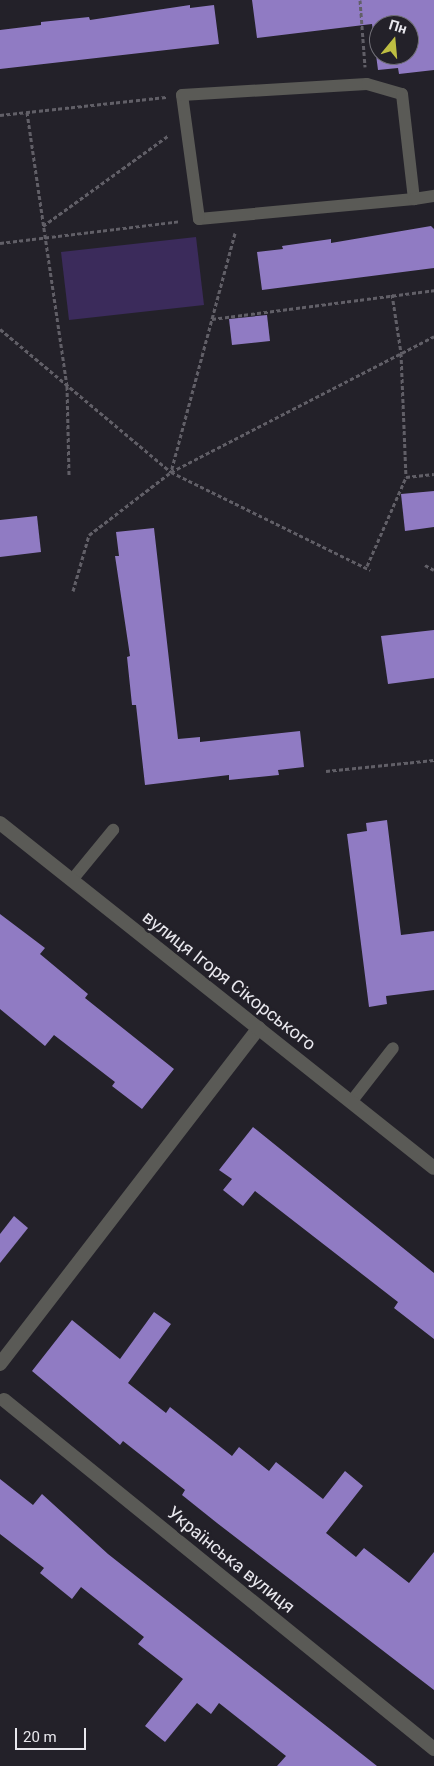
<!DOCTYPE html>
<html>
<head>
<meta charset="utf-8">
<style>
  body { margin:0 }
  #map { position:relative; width:434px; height:1766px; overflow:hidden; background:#232129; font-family:Roboto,sans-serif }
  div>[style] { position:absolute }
  .green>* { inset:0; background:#3b2b5b }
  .building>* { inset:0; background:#907bc3 }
  .path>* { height:3px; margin-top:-1.5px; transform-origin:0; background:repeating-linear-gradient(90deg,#615f67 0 4px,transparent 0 6.5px) }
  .service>* { height:12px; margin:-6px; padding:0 6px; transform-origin:6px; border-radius:6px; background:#5a5a56 }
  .minor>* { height:14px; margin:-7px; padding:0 7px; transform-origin:7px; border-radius:7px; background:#5a5a56 }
  .tertiary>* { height:14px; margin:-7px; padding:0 7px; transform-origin:7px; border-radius:7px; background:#5a5a56 }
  span { translate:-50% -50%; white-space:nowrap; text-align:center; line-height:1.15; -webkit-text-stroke:5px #232129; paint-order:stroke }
  .street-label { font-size:18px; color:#e9e8ee }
  .north { position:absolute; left:369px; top:15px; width:50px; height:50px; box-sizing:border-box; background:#232129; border:1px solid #727178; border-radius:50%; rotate:17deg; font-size:14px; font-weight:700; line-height:20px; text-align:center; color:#e9e8ee }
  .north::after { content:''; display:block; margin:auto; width:18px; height:22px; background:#bebe42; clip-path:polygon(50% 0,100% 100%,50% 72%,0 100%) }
  .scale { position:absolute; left:15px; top:1728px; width:71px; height:22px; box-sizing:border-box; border:2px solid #e9e8ee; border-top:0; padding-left:6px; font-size:15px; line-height:18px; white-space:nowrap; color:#e9e8ee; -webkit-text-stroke:4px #232129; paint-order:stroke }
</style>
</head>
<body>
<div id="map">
  <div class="green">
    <i style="clip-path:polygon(196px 237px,204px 305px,69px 320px,61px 252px)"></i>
  </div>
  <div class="building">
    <i style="clip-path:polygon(evenodd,252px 0,434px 0,434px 70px,399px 74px,398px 68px,378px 70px,372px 24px,257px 38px,252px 0,379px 25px,409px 25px,409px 55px,379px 55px,379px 25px)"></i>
    <i style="clip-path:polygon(190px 5px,190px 8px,214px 5px,219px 44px,0 69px,0 30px,41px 25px,41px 22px,89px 17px,90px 20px)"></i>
    <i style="clip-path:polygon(431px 226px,434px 229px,434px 268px,262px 290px,257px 252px,283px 249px,282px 246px,331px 239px,331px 243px)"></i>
    <i style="clip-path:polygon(267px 315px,270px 341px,232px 345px,229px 319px)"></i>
    <i style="clip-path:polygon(434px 491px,434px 527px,405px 531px,401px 494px)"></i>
    <i style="clip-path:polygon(37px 516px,41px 552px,0 557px,0 520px)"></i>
    <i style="clip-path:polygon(154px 528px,178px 739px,200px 737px,200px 742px,300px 731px,304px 767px,278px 770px,279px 775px,229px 780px,229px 775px,145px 785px,136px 705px,132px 705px,127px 657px,130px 656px,115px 556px,119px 556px,116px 532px)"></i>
    <i style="clip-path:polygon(434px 630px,434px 678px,388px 684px,381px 636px)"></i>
    <i style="clip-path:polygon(387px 820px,401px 935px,434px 931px,434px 990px,386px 996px,387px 1004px,369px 1007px,347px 834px,367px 831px,366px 823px)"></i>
    <i style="clip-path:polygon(0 914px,45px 948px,40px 954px,88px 994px,85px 998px,174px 1069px,142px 1109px,112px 1086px,115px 1082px,54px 1035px,45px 1046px,0 1009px)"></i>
    <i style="clip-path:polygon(253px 1127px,434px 1273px,434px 1339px,394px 1308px,398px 1302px,255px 1191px,243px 1206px,223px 1190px,232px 1179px,219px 1170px)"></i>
    <i style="clip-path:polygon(14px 1216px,28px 1228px,0 1263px,0 1234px)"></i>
    <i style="clip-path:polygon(154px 1312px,171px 1324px,128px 1383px,166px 1413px,170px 1407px,232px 1456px,239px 1447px,269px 1471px,276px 1462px,323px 1499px,345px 1471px,363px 1486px,326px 1533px,356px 1557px,364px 1548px,409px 1583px,434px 1552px,434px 1690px,217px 1523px,182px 1495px,185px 1490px,123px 1441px,120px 1445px,32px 1371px,72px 1320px,120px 1359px)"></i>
    <i style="clip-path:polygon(0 1479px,33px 1505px,42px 1494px,108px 1554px,377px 1766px,277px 1766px,286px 1756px,219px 1703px,211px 1714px,197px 1703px,165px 1742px,145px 1726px,183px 1679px,138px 1644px,144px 1637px,81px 1587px,72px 1599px,40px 1573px,44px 1568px,0 1534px)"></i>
  </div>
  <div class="path">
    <i style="left:360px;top:0;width:67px;rotate:85.7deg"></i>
    <i style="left:27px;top:112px;width:277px;rotate:81.7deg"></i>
    <i style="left:67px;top:386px;width:89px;rotate:88.7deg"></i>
    <i style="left:0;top:115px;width:167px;rotate:-6.2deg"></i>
    <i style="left:43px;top:226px;width:155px;rotate:-35.8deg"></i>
    <i style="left:235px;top:233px;width:247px;rotate:105deg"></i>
    <i style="left:171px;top:472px;width:222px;rotate:26.2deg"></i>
    <i style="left:0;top:243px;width:182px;rotate:-6.9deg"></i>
    <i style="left:392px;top:294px;width:60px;rotate:81.3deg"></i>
    <i style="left:401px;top:353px;width:124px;rotate:87.7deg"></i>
    <i style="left:212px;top:319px;width:224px;rotate:-7.4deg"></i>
    <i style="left:0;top:329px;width:223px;rotate:39.9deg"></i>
    <i style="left:425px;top:565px;width:10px;rotate:29deg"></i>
    <i style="left:367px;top:566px;width:97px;rotate:-66.3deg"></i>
    <i style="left:406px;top:477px;width:28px;rotate:-6deg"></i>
    <i style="left:73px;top:591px;width:58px;rotate:-74.1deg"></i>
    <i style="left:89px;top:535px;width:103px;rotate:-37.5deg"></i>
    <i style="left:171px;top:472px;width:296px;rotate:-27.3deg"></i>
    <i style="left:326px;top:771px;width:109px;rotate:-5.8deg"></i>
  </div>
  <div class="service">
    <i style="left:414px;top:199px;width:216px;rotate:174.7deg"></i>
    <i style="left:199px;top:219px;width:125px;rotate:-97.8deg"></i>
    <i style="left:182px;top:95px;width:185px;rotate:-3.4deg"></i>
    <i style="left:367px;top:84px;width:36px;rotate:16deg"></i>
    <i style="left:402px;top:94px;width:106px;rotate:83.5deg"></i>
    <i style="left:414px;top:199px;width:20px;rotate:-9deg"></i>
    <i style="left:72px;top:880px;width:65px;rotate:-50.6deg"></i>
    <i style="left:351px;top:1102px;width:68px;rotate:-52.1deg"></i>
  </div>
  <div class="minor">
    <i style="left:0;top:1364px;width:424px;rotate:-52.4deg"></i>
    <i style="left:4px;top:1400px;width:554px;rotate:39.06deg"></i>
  </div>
  <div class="tertiary">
    <i style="left:0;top:823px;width:554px;rotate:38.48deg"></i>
  </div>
  <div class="street-label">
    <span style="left:229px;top:981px;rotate:38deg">вулиця Ігоря Сікорського</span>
    <span style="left:231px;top:1560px;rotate:39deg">Українська вулиця</span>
  </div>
  <div class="north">Пн</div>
  <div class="scale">20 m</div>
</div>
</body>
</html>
